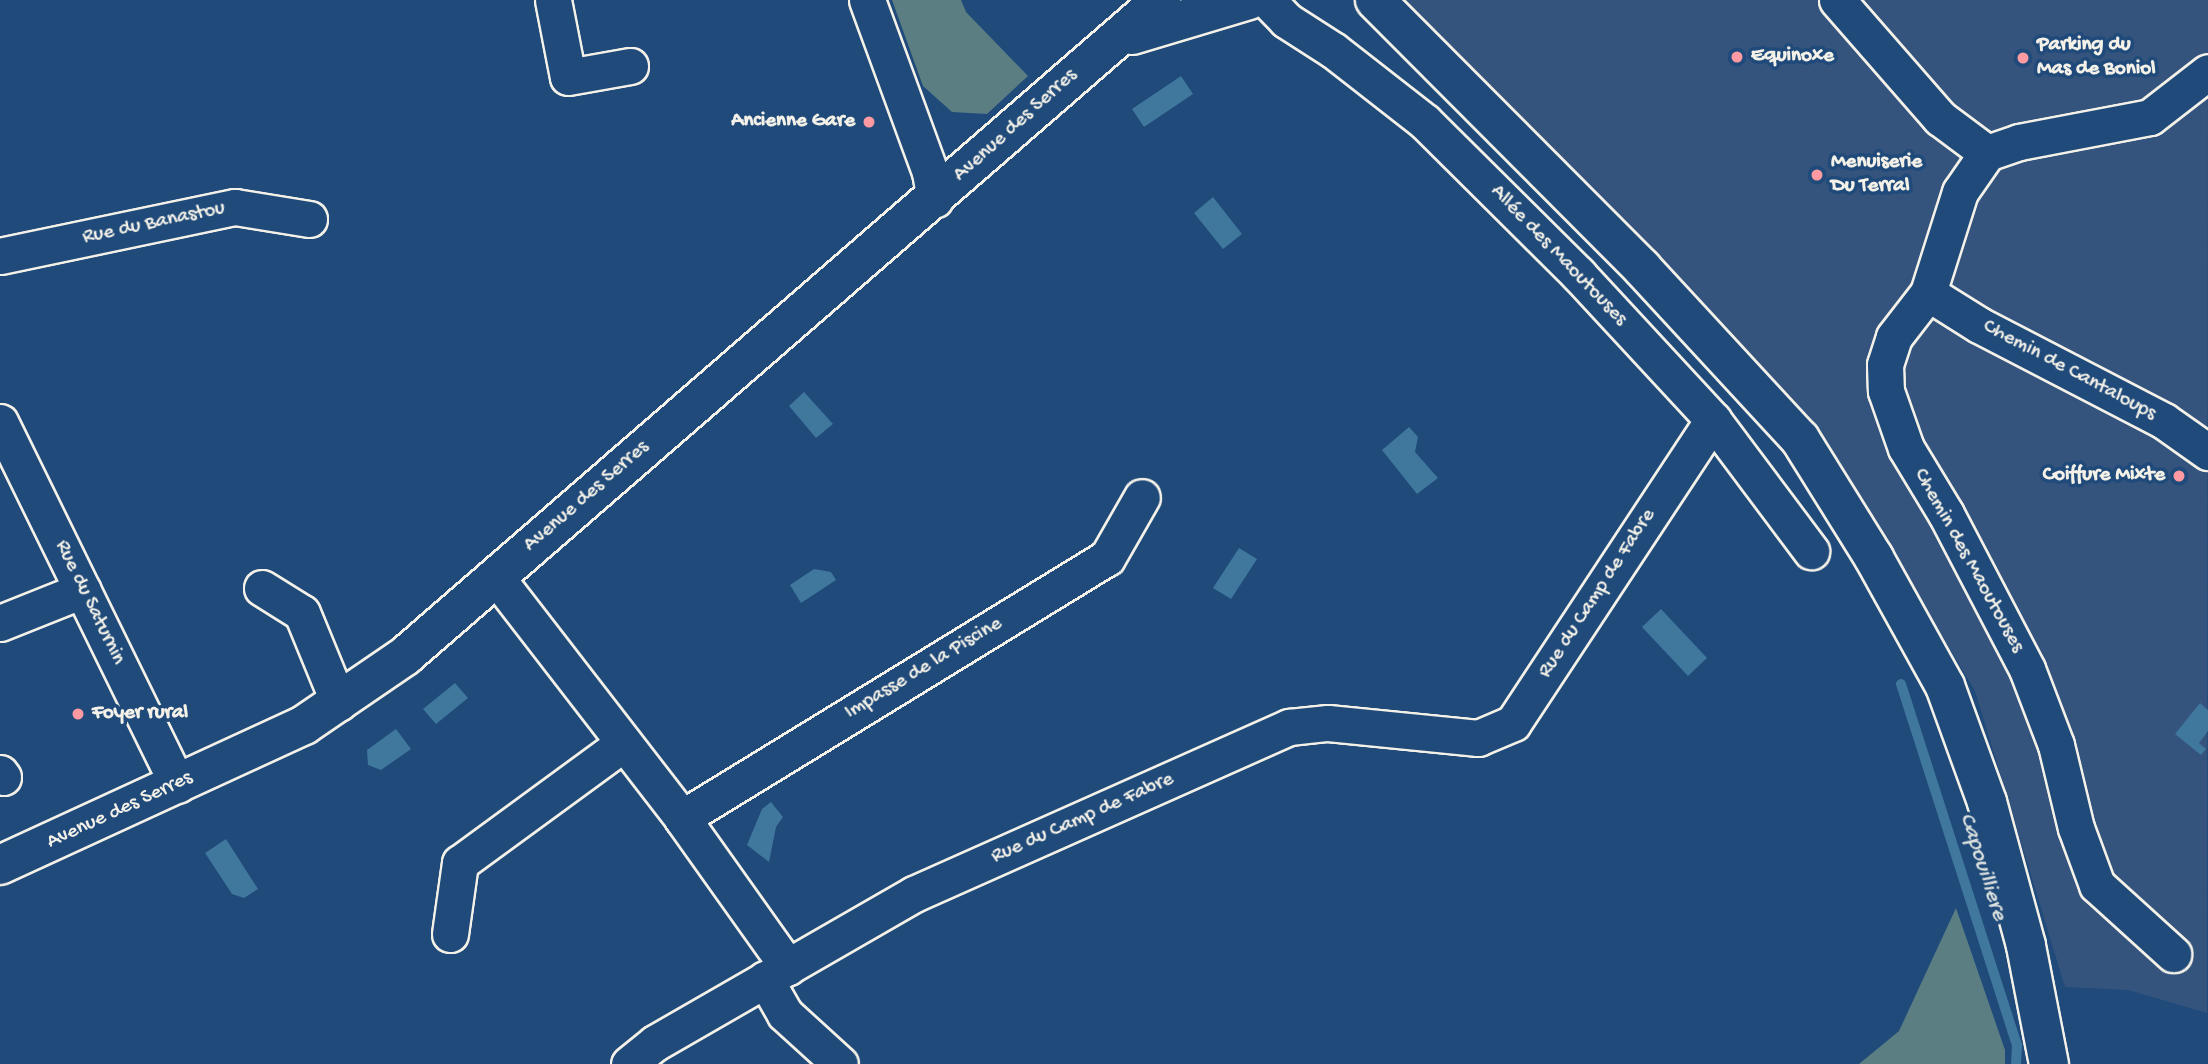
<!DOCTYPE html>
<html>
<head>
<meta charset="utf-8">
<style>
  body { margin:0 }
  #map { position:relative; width:2208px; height:1064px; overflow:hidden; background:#1f4a7a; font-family:"Gochi Hand",sans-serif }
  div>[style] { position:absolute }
  .built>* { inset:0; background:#34547e }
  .green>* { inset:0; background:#5b7e83 }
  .water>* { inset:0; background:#40779d }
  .stream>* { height:10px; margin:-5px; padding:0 5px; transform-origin:5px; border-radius:5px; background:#40779d }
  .roads { filter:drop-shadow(2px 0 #f4f1e8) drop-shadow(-2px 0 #f4f1e8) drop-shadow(0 2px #f4f1e8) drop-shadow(0 -2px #f4f1e8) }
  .street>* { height:35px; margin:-17.5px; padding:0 17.5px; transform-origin:17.5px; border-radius:17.5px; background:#1f4a7a }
  .secondary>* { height:38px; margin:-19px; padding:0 19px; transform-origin:19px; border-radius:19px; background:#1f4a7a }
  .dots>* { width:19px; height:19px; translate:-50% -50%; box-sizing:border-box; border:4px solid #1f4a7a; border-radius:50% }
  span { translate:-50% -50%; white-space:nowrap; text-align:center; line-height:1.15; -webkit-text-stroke:7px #1f4a7a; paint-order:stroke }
  .poi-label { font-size:21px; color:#f4f1e8; font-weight:700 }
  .left { translate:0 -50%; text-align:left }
  .right { translate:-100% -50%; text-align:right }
  .street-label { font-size:21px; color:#f4f1e8 }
  .water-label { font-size:23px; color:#d9dfdd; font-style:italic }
</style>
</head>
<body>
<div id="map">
  <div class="built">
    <i style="clip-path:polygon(1383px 0,2208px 0,2207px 1013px,2128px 990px,2065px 987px,1975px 691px,1827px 443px)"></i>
  </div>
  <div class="green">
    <i style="clip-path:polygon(892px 0,961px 0,966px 12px,1028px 76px,987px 114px,952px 112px,923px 86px)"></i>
    <i style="clip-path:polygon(1956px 908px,2005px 1050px,2005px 1064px,1859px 1064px,1899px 1031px)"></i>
  </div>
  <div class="water">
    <i style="clip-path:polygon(1181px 76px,1193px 94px,1144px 127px,1132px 109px)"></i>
    <i style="clip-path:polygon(1213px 197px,1242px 234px,1223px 249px,1194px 213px)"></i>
    <i style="clip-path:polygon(804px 392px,833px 424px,816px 438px,789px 406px)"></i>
    <i style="clip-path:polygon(1409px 427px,1418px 437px,1415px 452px,1438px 478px,1417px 494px,1382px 450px)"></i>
    <i style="clip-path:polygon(1239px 548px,1257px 559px,1231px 599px,1213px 588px)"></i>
    <i style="clip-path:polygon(814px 569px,831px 572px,836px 580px,801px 603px,790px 585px)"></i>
    <i style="clip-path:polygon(1661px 609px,1707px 658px,1688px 676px,1642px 627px)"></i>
    <i style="clip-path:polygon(455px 683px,468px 698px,436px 724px,423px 709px)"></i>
    <i style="clip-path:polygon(2200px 703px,2208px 710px,2208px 731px,2199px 743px,2206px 749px,2201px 755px,2175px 734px)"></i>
    <i style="clip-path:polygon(396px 729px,411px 749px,381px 770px,368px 765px,367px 750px)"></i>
    <i style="clip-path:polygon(771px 802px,783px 817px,776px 827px,769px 862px,747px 845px,762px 809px)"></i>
    <i style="clip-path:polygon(226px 839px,258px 889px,244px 898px,232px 894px,205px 853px)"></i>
  </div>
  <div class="stream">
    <i style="left:1901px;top:684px;width:379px;rotate:72.2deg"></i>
    <i style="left:2017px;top:1045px;width:19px;rotate:93deg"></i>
  </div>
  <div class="roads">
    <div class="street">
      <i style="left:553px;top:0;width:78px;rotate:79deg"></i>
      <i style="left:568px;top:77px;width:63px;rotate:-10.1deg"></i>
      <i style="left:867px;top:0;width:183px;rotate:69.9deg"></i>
      <i style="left:930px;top:172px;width:28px;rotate:80deg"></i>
      <i style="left:1267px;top:0;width:28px;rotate:46deg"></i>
      <i style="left:1286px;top:20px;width:56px;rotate:32.6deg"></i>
      <i style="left:1333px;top:50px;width:117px;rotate:38deg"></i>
      <i style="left:1425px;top:122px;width:216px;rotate:44.8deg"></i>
      <i style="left:1578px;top:274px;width:199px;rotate:47.2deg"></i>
      <i style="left:1713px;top:420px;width:164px;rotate:53.2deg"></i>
      <i style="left:1837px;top:0;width:157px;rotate:48.9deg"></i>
      <i style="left:1940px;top:118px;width:59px;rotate:36.7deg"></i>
      <i style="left:1987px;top:153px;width:47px;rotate:124.7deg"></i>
      <i style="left:1960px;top:192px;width:106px;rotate:107.6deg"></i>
      <i style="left:1928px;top:293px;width:56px;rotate:127.7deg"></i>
      <i style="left:1894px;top:337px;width:29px;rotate:108deg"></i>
      <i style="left:1885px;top:365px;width:26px;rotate:88deg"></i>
      <i style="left:1886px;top:391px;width:60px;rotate:70.7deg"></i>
      <i style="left:1906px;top:448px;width:77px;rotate:58.8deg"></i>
      <i style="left:1946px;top:514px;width:175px;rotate:62.4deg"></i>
      <i style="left:2027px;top:669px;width:81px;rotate:69.1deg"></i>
      <i style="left:2056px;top:745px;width:85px;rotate:76.5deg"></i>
      <i style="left:2076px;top:828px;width:61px;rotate:69.8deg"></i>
      <i style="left:2097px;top:885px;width:103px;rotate:42.2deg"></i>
      <i style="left:1987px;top:153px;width:34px;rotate:-19deg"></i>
      <i style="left:2019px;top:142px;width:133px;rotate:-10.8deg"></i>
      <i style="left:2150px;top:117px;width:73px;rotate:-37.8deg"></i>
      <i style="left:0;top:256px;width:240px;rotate:-11.8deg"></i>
      <i style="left:235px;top:207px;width:75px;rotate:9.2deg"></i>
      <i style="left:1928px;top:293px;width:60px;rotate:32.1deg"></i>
      <i style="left:1979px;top:325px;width:208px;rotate:27.4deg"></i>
      <i style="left:2164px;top:421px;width:54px;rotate:35.2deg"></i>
      <i style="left:0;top:422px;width:404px;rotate:63.9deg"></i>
      <i style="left:496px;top:577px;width:304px;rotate:52.3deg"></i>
      <i style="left:682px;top:818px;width:183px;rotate:54.6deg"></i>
      <i style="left:262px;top:588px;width:47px;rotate:32deg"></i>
      <i style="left:302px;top:613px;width:97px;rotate:67.7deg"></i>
      <i style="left:0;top:623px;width:89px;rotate:-21.7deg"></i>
      <i style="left:0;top:773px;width:5px;rotate:53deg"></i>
      <i style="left:682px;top:818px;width:498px;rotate:-31.5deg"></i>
      <i style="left:1107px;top:558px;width:70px;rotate:-60.2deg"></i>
      <i style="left:450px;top:934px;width:72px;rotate:-82deg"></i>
      <i style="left:460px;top:863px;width:203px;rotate:-36.2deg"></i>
      <i style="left:765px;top:979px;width:40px;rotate:60.3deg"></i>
      <i style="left:785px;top:1014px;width:74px;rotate:42.3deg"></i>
      <i style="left:629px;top:1064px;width:33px;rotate:-39deg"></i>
      <i style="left:655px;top:1043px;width:299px;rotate:-29.9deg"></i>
      <i style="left:914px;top:894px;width:411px;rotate:-24deg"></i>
      <i style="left:1289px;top:727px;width:39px;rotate:-6deg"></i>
      <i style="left:1328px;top:723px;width:151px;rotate:5.7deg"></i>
      <i style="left:1478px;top:738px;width:38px;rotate:-23deg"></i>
      <i style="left:1513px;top:723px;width:363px;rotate:-56.6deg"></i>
    </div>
    <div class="secondary">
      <i style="left:1375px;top:0;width:378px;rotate:45.1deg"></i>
      <i style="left:1642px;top:268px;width:233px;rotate:47.3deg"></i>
      <i style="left:1800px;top:439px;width:140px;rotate:58.1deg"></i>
      <i style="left:1874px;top:558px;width:146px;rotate:61deg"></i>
      <i style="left:1945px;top:686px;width:123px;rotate:70.1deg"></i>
      <i style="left:1987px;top:802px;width:149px;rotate:74.8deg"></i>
      <i style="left:2026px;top:946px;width:120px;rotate:79deg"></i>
      <i style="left:1132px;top:35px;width:122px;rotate:-16.7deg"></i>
      <i style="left:0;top:865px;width:335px;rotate:-24.7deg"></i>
      <i style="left:304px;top:725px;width:122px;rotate:-34.3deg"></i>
      <i style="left:405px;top:656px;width:1001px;rotate:-40.95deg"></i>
    </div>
  </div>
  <div class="dots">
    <i style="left:1737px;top:57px;background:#ff9aa2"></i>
    <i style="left:2023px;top:58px;background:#ff9aa2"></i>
    <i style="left:869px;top:122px;background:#ff9aa2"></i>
    <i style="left:1817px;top:175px;background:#ff9aa2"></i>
    <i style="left:2179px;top:476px;background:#ff9aa2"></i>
    <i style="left:78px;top:714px;background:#ff9aa2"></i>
  </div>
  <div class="poi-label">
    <span class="left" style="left:2037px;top:58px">Parking du<br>Mas de Boniol</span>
    <span class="left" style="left:1751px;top:57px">Equinoxe</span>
    <span class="right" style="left:855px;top:122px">Ancienne Gare</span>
    <span class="left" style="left:1831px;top:175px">Menuiserie<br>Du Terral</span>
    <span class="right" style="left:2165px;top:476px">Coiffure Mixte</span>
    <span class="left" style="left:92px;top:714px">Foyer rural</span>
  </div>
  <div class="street-label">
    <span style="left:1016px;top:126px;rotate:-42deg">Avenue des Serres</span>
    <span style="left:154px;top:224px;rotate:-12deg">Rue du Banastou</span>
    <span style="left:1558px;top:256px;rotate:46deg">Allée des Maoutouses</span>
    <span style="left:2069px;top:371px;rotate:28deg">Chemin de Cantaloups</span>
    <span style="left:587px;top:497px;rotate:-41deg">Avenue des Serres</span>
    <span style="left:1968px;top:561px;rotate:61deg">Chemin des Maoutouses</span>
    <span style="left:1598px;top:594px;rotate:-57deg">Rue du Camp de Fabre</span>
    <span style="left:89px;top:603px;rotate:64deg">Rue du Saturnin</span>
    <span style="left:924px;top:669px;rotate:-31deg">Impasse de la Piscine</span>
    <span style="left:120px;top:811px;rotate:-25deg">Avenue des Serres</span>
    <span style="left:1083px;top:819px;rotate:-24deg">Rue du Camp de Fabre</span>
  </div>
  <div class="water-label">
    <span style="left:1982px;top:867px;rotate:72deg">Capouilliere</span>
  </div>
</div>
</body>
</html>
